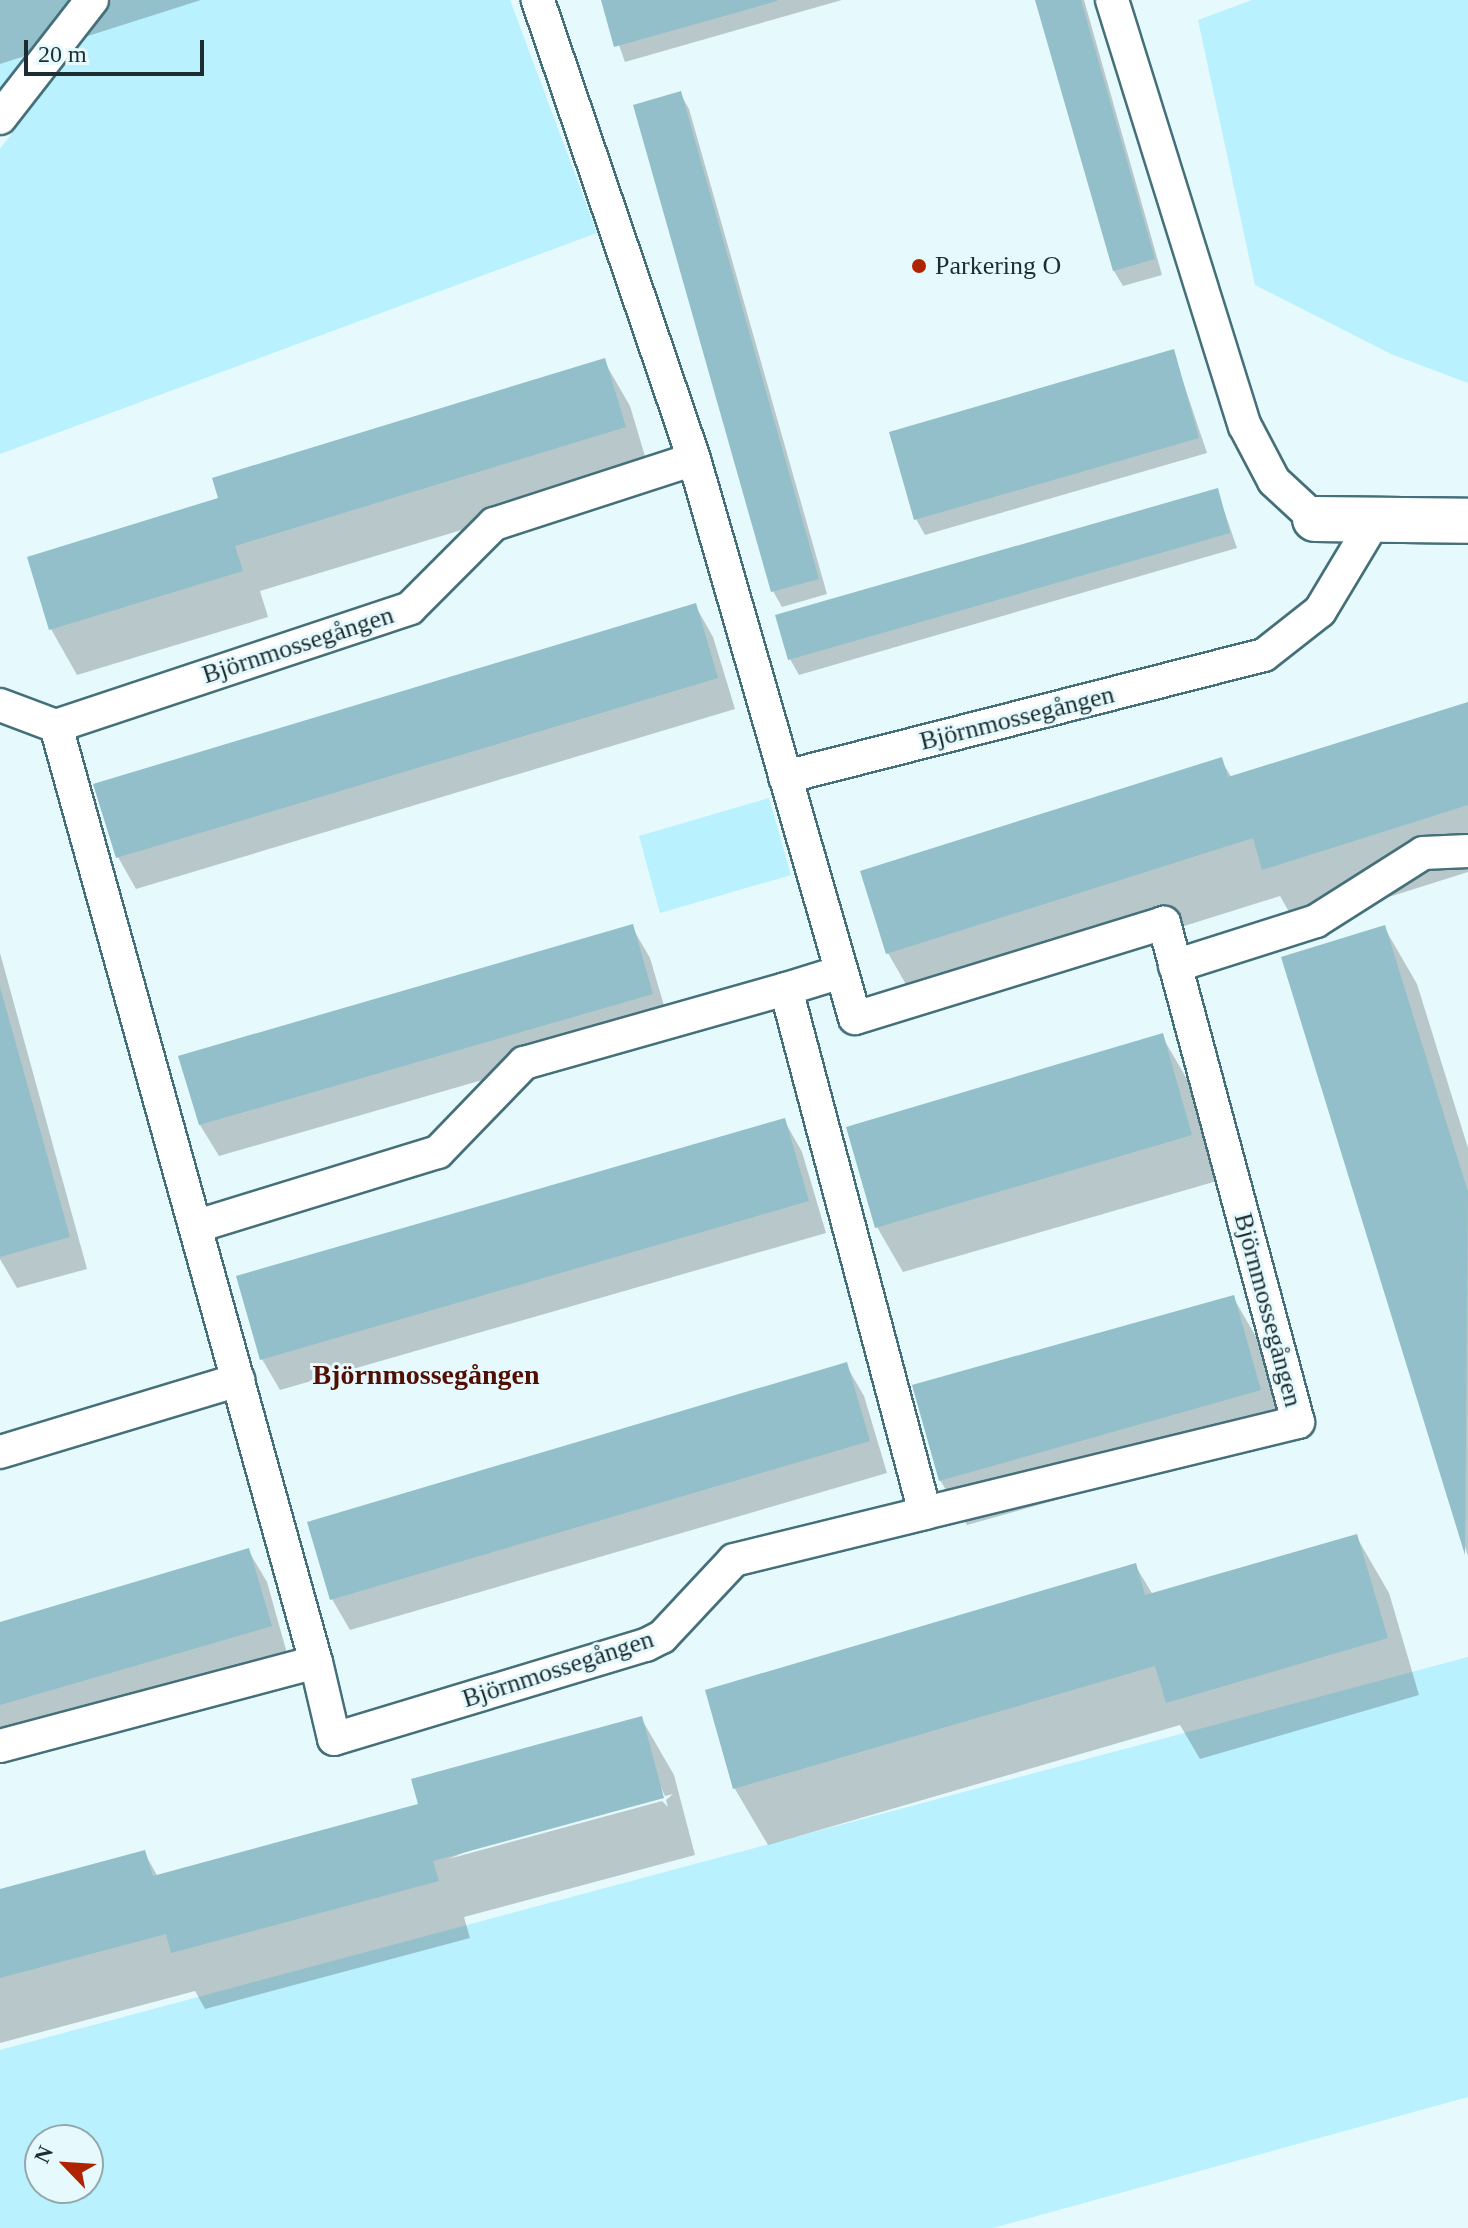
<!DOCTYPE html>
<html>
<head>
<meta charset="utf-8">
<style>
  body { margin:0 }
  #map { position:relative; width:1468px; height:2228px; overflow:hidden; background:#e6f9fd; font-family:"Times New Roman",serif }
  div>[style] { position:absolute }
  .green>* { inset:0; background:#b9f1fe }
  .shadow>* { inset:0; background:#0003 }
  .building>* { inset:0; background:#92bfc9 }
  .roads { filter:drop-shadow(2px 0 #45707a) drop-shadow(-2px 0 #45707a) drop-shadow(0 2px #45707a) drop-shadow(0 -2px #45707a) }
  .lane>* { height:32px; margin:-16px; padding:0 16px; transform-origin:16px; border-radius:16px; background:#fff }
  .street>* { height:44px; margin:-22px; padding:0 22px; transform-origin:22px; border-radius:22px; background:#fff }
  .dots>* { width:22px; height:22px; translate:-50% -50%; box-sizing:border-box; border:4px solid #e6f9fd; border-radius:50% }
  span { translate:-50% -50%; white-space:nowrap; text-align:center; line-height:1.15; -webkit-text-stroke:6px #e6f9fd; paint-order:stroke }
  .poi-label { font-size:26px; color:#1c2e32 }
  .left { translate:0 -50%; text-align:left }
  .street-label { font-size:26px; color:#1c2e32 }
  .neighbourhood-label { font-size:28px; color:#510e03; font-weight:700 }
  .north { position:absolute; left:24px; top:2124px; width:80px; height:80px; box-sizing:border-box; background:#e6f9fd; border:2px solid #95a8ac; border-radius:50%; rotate:295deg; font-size:22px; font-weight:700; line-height:32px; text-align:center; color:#1c2e32 }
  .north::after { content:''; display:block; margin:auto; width:28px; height:36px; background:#b02301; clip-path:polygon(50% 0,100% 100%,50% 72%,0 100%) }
  .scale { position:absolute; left:24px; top:40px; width:180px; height:36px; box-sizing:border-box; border:4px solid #1c2e32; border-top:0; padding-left:10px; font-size:24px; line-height:28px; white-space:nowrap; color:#1c2e32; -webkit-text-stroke:6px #e6f9fd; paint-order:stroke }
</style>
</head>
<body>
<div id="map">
  <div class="green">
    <i style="clip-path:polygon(0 0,68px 0,67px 16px,0 106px)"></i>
    <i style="clip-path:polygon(113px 0,510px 0,597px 233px,0 454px,0 149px)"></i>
    <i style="clip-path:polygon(1252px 0,1468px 0,1468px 383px,1391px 354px,1255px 285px,1198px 20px)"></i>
    <i style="clip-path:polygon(769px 798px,791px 875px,660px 913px,639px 836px)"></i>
    <i style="clip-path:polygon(evenodd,1468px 1657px,1468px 2097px,993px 2228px,0 2228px,0 2050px,1468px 1657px,40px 2140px,88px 2140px,88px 2188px,40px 2188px,40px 2140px)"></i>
  </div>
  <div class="shadow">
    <i style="clip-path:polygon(0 0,201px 0,0 64px)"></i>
    <i style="clip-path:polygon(603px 0,842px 0,625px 62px)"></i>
    <i style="clip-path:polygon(1037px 0,1084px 0,1162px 275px,1123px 286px,1114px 271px)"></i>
    <i style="clip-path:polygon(680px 93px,689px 109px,827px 594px,782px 607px,773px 591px)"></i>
    <i style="clip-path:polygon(1173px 352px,1207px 453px,925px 535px,916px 519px)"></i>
    <i style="clip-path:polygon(604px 361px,630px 406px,650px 473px,260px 591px,268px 617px,77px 675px,51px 629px)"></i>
    <i style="clip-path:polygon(1217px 490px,1237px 548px,799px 675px,790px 659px)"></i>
    <i style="clip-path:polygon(695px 605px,713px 637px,735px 709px,136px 889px,118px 857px)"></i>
    <i style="clip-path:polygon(1468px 704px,1468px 872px,1297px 926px,1280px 896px,920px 1009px,888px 953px,1221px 760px,1232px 778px)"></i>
    <i style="clip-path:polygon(632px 927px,650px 958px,670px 1026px,219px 1156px,200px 1125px,181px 1057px)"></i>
    <i style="clip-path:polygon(1384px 927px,1417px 984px,1468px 1148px,1468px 1556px,1283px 959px)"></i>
    <i style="clip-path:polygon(0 953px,87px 1269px,17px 1288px,0 1259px)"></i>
    <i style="clip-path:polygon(1162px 1036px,1188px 1081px,1217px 1181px,903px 1272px,877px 1227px)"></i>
    <i style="clip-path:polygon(784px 1120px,802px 1152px,826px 1233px,280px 1390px,262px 1359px)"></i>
    <i style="clip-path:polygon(1233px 1297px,1259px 1342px,1285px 1436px,967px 1525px,940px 1480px)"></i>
    <i style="clip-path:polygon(846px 1365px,864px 1396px,887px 1473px,350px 1630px,332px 1599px)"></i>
    <i style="clip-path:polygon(1356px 1536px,1389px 1593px,1419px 1695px,1200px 1759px,1180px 1725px,768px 1845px,735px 1789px,707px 1691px,1135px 1565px,1153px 1595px)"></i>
    <i style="clip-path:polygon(248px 1550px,267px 1582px,288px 1657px,0 1742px,0 1623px)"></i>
    <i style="clip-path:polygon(evenodd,641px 1718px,674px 1775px,695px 1855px,464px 1917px,470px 1938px,205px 2009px,195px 1991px,0 2043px,0 1891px,144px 1852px,158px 1877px,420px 1806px,641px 1718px,656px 1776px,665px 1796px,673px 1794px,666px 1800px,668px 1807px,662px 1801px,448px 1859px,656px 1776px)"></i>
  </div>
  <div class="building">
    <i style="clip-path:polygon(601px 0,777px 0,777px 1px,614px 47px)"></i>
    <i style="clip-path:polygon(1035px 0,1081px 0,1155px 259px,1113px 271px)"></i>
    <i style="clip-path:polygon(681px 91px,819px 579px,771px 592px,633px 105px)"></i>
    <i style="clip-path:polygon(1174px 349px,1199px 438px,914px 520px,889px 432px)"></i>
    <i style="clip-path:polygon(605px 358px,626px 427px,235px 546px,243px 571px,49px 630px,27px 557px,218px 498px,212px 478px)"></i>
    <i style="clip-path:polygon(1218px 488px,1230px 533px,788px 660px,775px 615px)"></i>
    <i style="clip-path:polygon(696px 603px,718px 678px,116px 858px,93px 784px)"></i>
    <i style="clip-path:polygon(1468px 702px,1468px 805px,1262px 870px,1253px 838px,886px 954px,860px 871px,1222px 757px,1228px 777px)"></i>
    <i style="clip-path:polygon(633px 924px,653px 994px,199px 1125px,178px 1056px)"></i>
    <i style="clip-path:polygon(1385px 925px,1468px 1192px,1465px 1555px,1281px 957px)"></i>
    <i style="clip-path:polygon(0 987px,70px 1237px,0 1257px)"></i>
    <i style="clip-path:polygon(1163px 1033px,1192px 1135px,875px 1228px,846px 1127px)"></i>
    <i style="clip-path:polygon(785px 1118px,809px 1201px,260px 1360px,236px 1276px)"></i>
    <i style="clip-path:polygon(1234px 1295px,1261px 1390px,939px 1481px,912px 1385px)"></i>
    <i style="clip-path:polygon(847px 1362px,870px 1441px,330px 1600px,307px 1522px)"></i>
    <i style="clip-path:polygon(1357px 1534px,1388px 1638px,1166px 1703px,1155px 1666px,733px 1789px,705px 1690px,1136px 1563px,1145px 1595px)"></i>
    <i style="clip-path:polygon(249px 1548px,272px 1626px,0 1705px,0 1622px)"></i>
    <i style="clip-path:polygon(642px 1716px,664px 1798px,433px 1861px,439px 1881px,171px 1953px,166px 1934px,0 1978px,0 1889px,145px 1850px,153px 1876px,418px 1804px,411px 1779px)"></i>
  </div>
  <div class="roads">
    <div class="lane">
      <i style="left:1112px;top:0;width:446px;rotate:72.7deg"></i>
      <i style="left:1245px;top:426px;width:62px;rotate:62.2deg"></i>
      <i style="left:1274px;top:481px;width:56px;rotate:42.8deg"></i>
      <i style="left:0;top:118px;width:150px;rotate:-52.1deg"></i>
      <i style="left:0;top:705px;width:60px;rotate:20.6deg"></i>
      <i style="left:56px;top:726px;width:971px;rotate:74.48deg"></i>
      <i style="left:316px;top:1662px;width:327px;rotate:165.1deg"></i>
      <i style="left:56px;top:726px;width:373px;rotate:-18.4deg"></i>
      <i style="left:410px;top:608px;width:119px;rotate:-45deg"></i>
      <i style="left:494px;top:524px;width:210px;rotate:-18deg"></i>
      <i style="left:785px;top:777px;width:494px;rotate:-14.3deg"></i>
      <i style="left:1264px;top:655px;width:71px;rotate:-38.2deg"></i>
      <i style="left:1320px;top:611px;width:105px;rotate:-59deg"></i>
      <i style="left:1175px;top:966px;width:148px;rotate:-17.7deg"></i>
      <i style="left:1316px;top:921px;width:127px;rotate:-32.4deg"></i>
      <i style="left:1423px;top:853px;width:45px;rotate:-2.5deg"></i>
      <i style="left:786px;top:989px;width:58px;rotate:-17.2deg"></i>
      <i style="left:197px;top:1226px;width:252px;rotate:-17.1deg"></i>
      <i style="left:438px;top:1152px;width:124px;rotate:-46deg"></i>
      <i style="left:524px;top:1063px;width:272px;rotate:-15.8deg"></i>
      <i style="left:786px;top:989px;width:542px;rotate:75.14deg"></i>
      <i style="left:925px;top:1513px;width:384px;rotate:-13.7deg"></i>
      <i style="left:1298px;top:1422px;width:517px;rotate:-105.03deg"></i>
      <i style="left:1164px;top:923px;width:323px;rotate:162.9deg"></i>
      <i style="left:855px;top:1018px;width:582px;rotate:-106.07deg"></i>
      <i style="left:694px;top:459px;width:485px;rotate:-108.8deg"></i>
      <i style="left:0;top:1452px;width:249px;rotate:-16.8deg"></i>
      <i style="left:316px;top:1662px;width:79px;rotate:76.8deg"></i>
      <i style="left:334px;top:1739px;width:326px;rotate:-16.8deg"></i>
      <i style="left:646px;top:1645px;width:18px;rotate:-27deg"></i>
      <i style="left:662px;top:1637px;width:105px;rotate:-46.9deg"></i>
      <i style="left:734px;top:1560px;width:197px;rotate:-13.8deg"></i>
    </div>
    <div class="street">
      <i style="left:1315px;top:519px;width:153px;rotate:0.7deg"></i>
    </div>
  </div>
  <div class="dots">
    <i style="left:919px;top:266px;background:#b02301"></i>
  </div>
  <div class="poi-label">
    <span class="left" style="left:935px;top:266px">Parkering O</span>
  </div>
  <div class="street-label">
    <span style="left:298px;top:645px;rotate:-18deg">Björnmossegången</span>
    <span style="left:1017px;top:718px;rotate:-14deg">Björnmossegången</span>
    <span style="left:1268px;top:1310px;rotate:75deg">Björnmossegången</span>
    <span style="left:558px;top:1669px;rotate:-18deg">Björnmossegången</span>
  </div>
  <div class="neighbourhood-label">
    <span style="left:426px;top:1375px">Björnmossegången</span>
  </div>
  <div class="north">N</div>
  <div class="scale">20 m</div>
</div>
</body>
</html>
